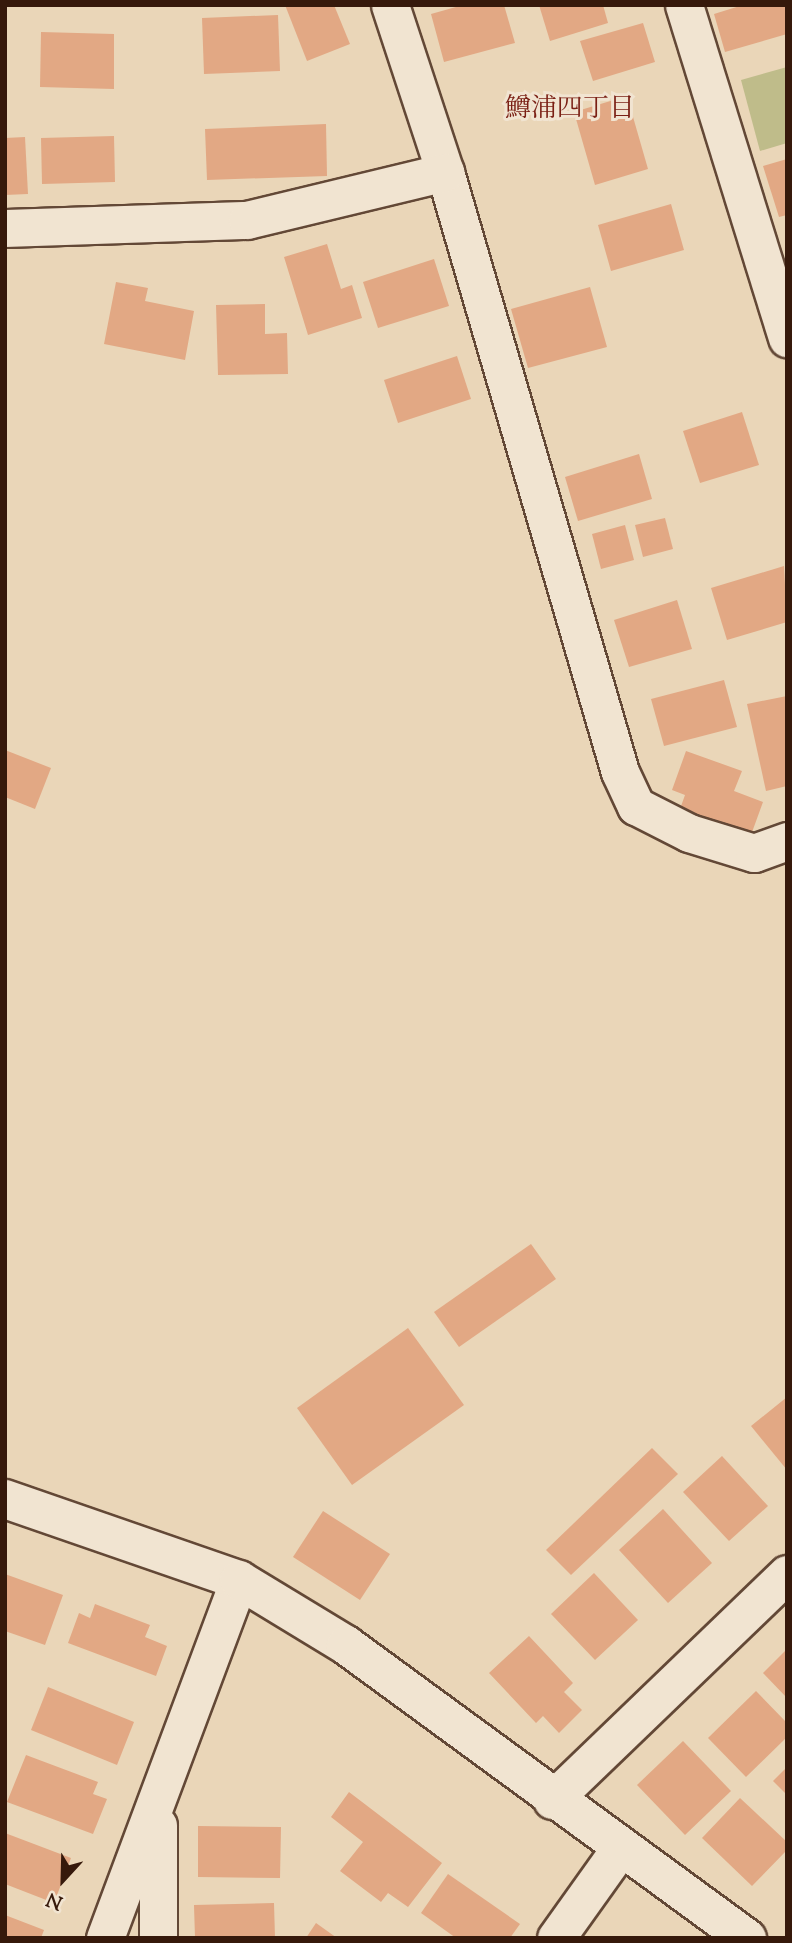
<!DOCTYPE html>
<html>
<head>
<meta charset="utf-8">
<style>
  body { margin:0 }
  #map { position:relative; width:792px; height:1943px; overflow:hidden; background:#ead6b8; font-family:"Sorts Mill Goudy","Noto Serif JP",serif }
  div>[style] { position:absolute }
  .green>* { inset:0; background:#bfbc8a }
  .building>* { inset:0; background:#e2a884 }
  .roads { filter:drop-shadow(2px 0 #634836) drop-shadow(-2px 0 #634836) drop-shadow(0 2px #634836) drop-shadow(0 -2px #634836) }
  .minor>* { height:37px; margin:-18.5px; padding:0 18.5px; transform-origin:18.5px; border-radius:18.5px; background:#f1e4d1 }
  .tertiary>* { height:38px; margin:-19px; padding:0 19px; transform-origin:19px; border-radius:19px; background:#f1e4d1 }
  span { translate:-50% -50%; white-space:nowrap; text-align:center; line-height:1.15; -webkit-text-stroke:6px #f1e4d1; paint-order:stroke }
  .neighbourhood-label { font-size:26px; color:#7a1f14 }
  .frame { position:absolute; inset:0; border:7px solid #36190b; pointer-events:none }
  .north { position:absolute; left:28px; top:1845px; width:70px; height:70px; -webkit-text-stroke:5px #f1e4d1; paint-order:stroke; rotate:202deg; font-size:19px; font-weight:700; line-height:28px; text-align:center; color:#36190b }
  .north::after { content:''; display:block; margin:auto; width:24px; height:32px; background:#36190b; clip-path:polygon(50% 0,100% 100%,50% 72%,0 100%) }
</style>
</head>
<body>
<div id="map">
  <div class="green">
    <i style="clip-path:polygon(787px 67px,787px 143px,760px 151px,741px 80px)"></i>
  </div>
  <div class="building">
    <i style="clip-path:polygon(285px 5px,334px 5px,350px 44px,307px 61px)"></i>
    <i style="clip-path:polygon(463px 5px,504px 5px,515px 43px,444px 62px,431px 14px)"></i>
    <i style="clip-path:polygon(539px 5px,603px 5px,608px 23px,550px 41px)"></i>
    <i style="clip-path:polygon(743px 5px,787px 5px,787px 34px,725px 52px,714px 14px)"></i>
    <i style="clip-path:polygon(278px 15px,280px 71px,204px 74px,202px 18px)"></i>
    <i style="clip-path:polygon(643px 23px,655px 62px,593px 81px,580px 41px)"></i>
    <i style="clip-path:polygon(41px 32px,114px 34px,114px 89px,40px 87px)"></i>
    <i style="clip-path:polygon(627px 96px,648px 169px,595px 185px,574px 112px)"></i>
    <i style="clip-path:polygon(326px 124px,327px 176px,207px 180px,205px 129px)"></i>
    <i style="clip-path:polygon(114px 136px,115px 182px,42px 184px,41px 138px)"></i>
    <i style="clip-path:polygon(25px 137px,28px 194px,5px 195px,5px 138px)"></i>
    <i style="clip-path:polygon(787px 159px,787px 215px,779px 217px,763px 166px)"></i>
    <i style="clip-path:polygon(671px 204px,684px 250px,611px 271px,598px 225px)"></i>
    <i style="clip-path:polygon(327px 244px,341px 289px,352px 285px,362px 318px,308px 335px,284px 257px)"></i>
    <i style="clip-path:polygon(434px 259px,449px 306px,378px 328px,363px 282px)"></i>
    <i style="clip-path:polygon(116px 282px,148px 288px,145px 301px,194px 311px,185px 360px,104px 344px)"></i>
    <i style="clip-path:polygon(590px 287px,607px 347px,528px 368px,511px 309px)"></i>
    <i style="clip-path:polygon(265px 304px,265px 334px,287px 333px,288px 374px,218px 375px,216px 305px)"></i>
    <i style="clip-path:polygon(457px 356px,471px 399px,398px 423px,384px 380px)"></i>
    <i style="clip-path:polygon(742px 412px,759px 465px,700px 483px,683px 431px)"></i>
    <i style="clip-path:polygon(639px 454px,652px 499px,578px 521px,565px 477px)"></i>
    <i style="clip-path:polygon(665px 518px,673px 549px,643px 557px,635px 525px)"></i>
    <i style="clip-path:polygon(625px 525px,634px 560px,601px 569px,592px 534px)"></i>
    <i style="clip-path:polygon(784px 566px,787px 622px,727px 640px,711px 588px)"></i>
    <i style="clip-path:polygon(677px 600px,692px 649px,629px 667px,614px 620px)"></i>
    <i style="clip-path:polygon(724px 680px,737px 727px,664px 746px,651px 699px)"></i>
    <i style="clip-path:polygon(787px 696px,787px 786px,766px 791px,747px 704px)"></i>
    <i style="clip-path:polygon(5px 750px,51px 768px,35px 809px,5px 797px)"></i>
    <i style="clip-path:polygon(686px 751px,742px 771px,734px 791px,763px 802px,751px 835px,680px 809px,685px 795px,672px 790px)"></i>
    <i style="clip-path:polygon(531px 1244px,556px 1279px,459px 1347px,434px 1312px)"></i>
    <i style="clip-path:polygon(408px 1328px,464px 1405px,352px 1485px,297px 1408px)"></i>
    <i style="clip-path:polygon(787px 1397px,787px 1470px,751px 1426px)"></i>
    <i style="clip-path:polygon(652px 1448px,678px 1474px,571px 1575px,546px 1550px)"></i>
    <i style="clip-path:polygon(722px 1456px,768px 1506px,729px 1541px,683px 1492px)"></i>
    <i style="clip-path:polygon(663px 1509px,712px 1563px,668px 1603px,619px 1550px)"></i>
    <i style="clip-path:polygon(323px 1511px,390px 1554px,360px 1600px,293px 1557px)"></i>
    <i style="clip-path:polygon(594px 1573px,638px 1620px,595px 1660px,551px 1614px)"></i>
    <i style="clip-path:polygon(5px 1574px,63px 1595px,45px 1645px,5px 1631px)"></i>
    <i style="clip-path:polygon(95px 1604px,150px 1625px,145px 1637px,167px 1646px,156px 1676px,68px 1643px,79px 1613px,90px 1618px)"></i>
    <i style="clip-path:polygon(529px 1636px,573px 1683px,564px 1692px,582px 1710px,559px 1733px,543px 1716px,536px 1723px,489px 1673px)"></i>
    <i style="clip-path:polygon(787px 1649px,787px 1698px,763px 1673px)"></i>
    <i style="clip-path:polygon(48px 1687px,134px 1722px,117px 1765px,31px 1730px)"></i>
    <i style="clip-path:polygon(756px 1691px,787px 1723px,787px 1737px,746px 1777px,708px 1738px)"></i>
    <i style="clip-path:polygon(683px 1741px,731px 1791px,685px 1835px,637px 1785px)"></i>
    <i style="clip-path:polygon(26px 1755px,98px 1782px,93px 1794px,107px 1799px,93px 1834px,7px 1802px)"></i>
    <i style="clip-path:polygon(787px 1767px,787px 1795px,773px 1781px)"></i>
    <i style="clip-path:polygon(349px 1792px,442px 1863px,408px 1907px,388px 1893px,381px 1902px,340px 1871px,363px 1842px,331px 1817px)"></i>
    <i style="clip-path:polygon(740px 1798px,787px 1842px,787px 1850px,752px 1886px,702px 1838px)"></i>
    <i style="clip-path:polygon(198px 1826px,281px 1827px,280px 1878px,198px 1877px)"></i>
    <i style="clip-path:polygon(5px 1833px,71px 1858px,54px 1903px,5px 1884px)"></i>
    <i style="clip-path:polygon(448px 1874px,520px 1924px,510px 1938px,456px 1938px,421px 1913px)"></i>
    <i style="clip-path:polygon(274px 1903px,275px 1938px,195px 1938px,194px 1905px)"></i>
    <i style="clip-path:polygon(5px 1915px,44px 1930px,41px 1938px,5px 1938px)"></i>
    <i style="clip-path:polygon(316px 1923px,337px 1938px,306px 1938px)"></i>
  </div>
  <div class="roads">
    <div class="minor">
      <i style="left:390px;top:5px;width:176px;rotate:71.8deg"></i>
      <i style="left:445px;top:172px;width:625px;rotate:73.74deg"></i>
      <i style="left:620px;top:772px;width:38px;rotate:65deg"></i>
      <i style="left:636px;top:806px;width:59px;rotate:27deg"></i>
      <i style="left:689px;top:833px;width:68px;rotate:17.1deg"></i>
      <i style="left:754px;top:853px;width:35px;rotate:-20deg"></i>
      <i style="left:684px;top:5px;width:349px;rotate:72.8deg"></i>
      <i style="left:5px;top:228px;width:242px;rotate:-1.9deg"></i>
      <i style="left:247px;top:220px;width:204px;rotate:-13.6deg"></i>
      <i style="left:552px;top:1800px;width:326px;rotate:-43.9deg"></i>
      <i style="left:158px;top:1825px;width:113px;rotate:90deg"></i>
      <i style="left:105px;top:1938px;width:382px;rotate:-69.5deg"></i>
      <i style="left:556px;top:1938px;width:112px;rotate:-54.5deg"></i>
    </div>
    <div class="tertiary">
      <i style="left:5px;top:1499px;width:248px;rotate:19.1deg"></i>
      <i style="left:239px;top:1580px;width:125px;rotate:31.3deg"></i>
      <i style="left:346px;top:1645px;width:497px;rotate:36.2deg"></i>
    </div>
  </div>
  <div class="neighbourhood-label">
    <span style="left:570px;top:110px">鱒浦四丁目</span>
  </div>
  <div class="frame"></div>
  <div class="north">N</div>
</div>
</body>
</html>
